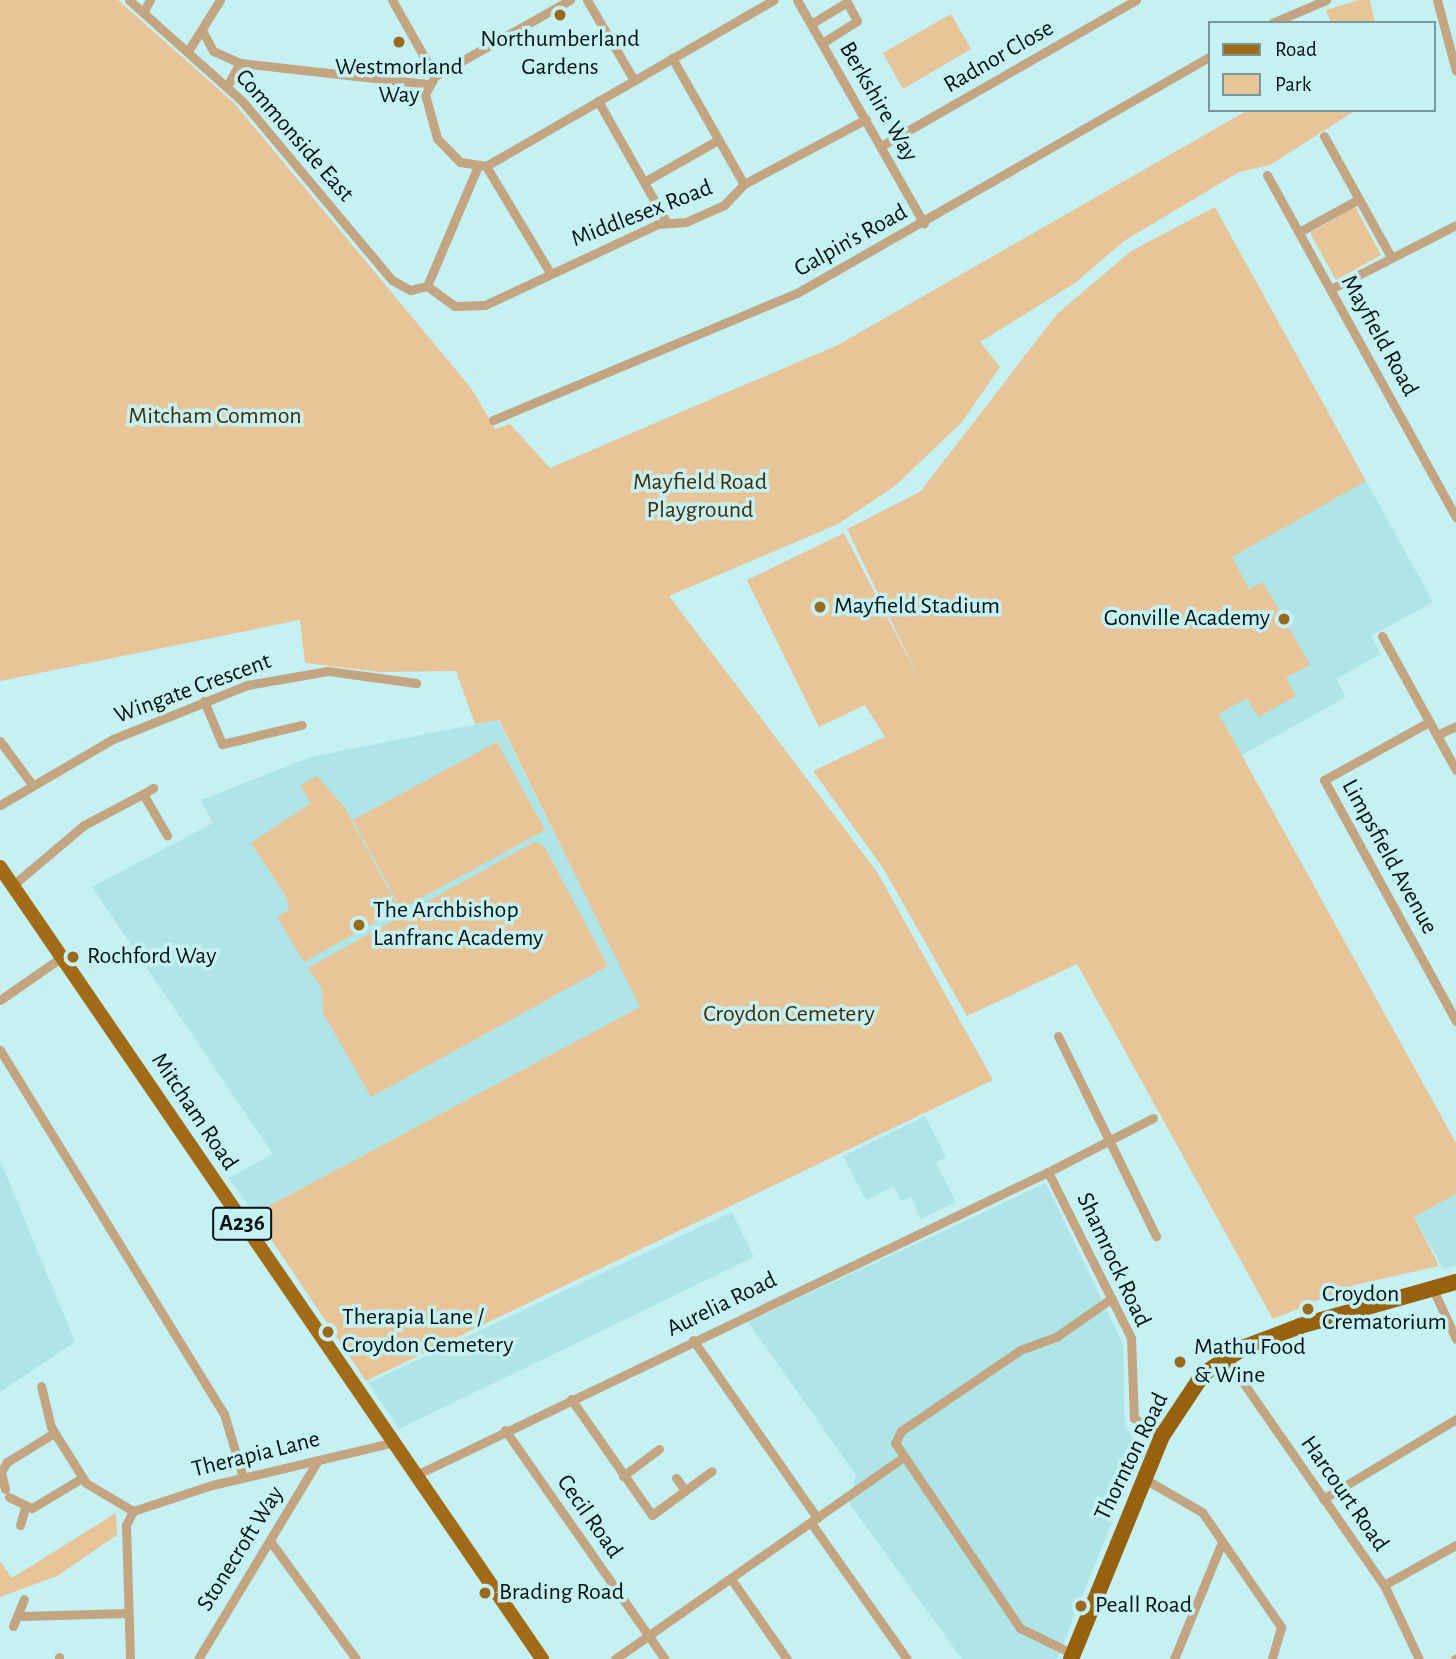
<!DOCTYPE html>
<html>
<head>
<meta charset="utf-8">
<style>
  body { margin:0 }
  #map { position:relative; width:1456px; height:1659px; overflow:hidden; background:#c6f1f2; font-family:"Alegreya Sans",sans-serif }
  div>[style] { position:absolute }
  .built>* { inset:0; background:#b0e5e7 }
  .green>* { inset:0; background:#e8c499 }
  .minor>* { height:9px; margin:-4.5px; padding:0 4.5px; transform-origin:4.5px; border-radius:4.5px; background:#c3a581 }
  .primary>* { height:14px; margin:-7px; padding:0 7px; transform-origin:7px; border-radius:7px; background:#a16b17 }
  .trunk>* { height:16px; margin:-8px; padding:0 8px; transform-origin:8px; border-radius:8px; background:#96620e }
  .dots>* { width:19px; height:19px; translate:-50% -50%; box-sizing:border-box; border:4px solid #c6f1f2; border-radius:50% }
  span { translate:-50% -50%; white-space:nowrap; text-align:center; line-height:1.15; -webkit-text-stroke:7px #c6f1f2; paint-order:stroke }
  .shield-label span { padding:2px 5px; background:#c6f1f2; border:2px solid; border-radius:5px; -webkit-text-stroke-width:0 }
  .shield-label { font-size:23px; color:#041213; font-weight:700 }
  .poi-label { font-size:24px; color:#041213 }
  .left { translate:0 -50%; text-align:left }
  .right { translate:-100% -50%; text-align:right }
  .street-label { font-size:24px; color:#041213 }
  .park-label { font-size:24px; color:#442a04 }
  .legend { position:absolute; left:1208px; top:21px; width:228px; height:91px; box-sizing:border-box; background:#c6f1f2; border:2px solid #789899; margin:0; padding:9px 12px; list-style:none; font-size:21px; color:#041213 }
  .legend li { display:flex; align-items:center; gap:14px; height:35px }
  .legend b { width:35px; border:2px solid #789899 }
</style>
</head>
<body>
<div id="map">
  <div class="built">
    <i style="clip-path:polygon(1366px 481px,1433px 602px,1371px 636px,1381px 654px,1336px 679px,1346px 697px,1242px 755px,1155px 599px)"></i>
    <i style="clip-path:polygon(498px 720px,641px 1007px,254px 1214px,229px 1178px,273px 1154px,92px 887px,213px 823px,201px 800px,311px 757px)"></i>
    <i style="clip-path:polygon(925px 1116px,946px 1157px,936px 1163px,956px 1202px,921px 1219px,911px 1197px,902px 1201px,894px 1187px,866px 1200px,843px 1156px)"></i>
    <i style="clip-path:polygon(0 1160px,75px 1342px,0 1392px)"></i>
    <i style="clip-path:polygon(1046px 1183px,1123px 1344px,1125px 1426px,1141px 1449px,1057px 1659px,962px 1659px,849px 1503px,856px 1475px,748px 1322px)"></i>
    <i style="clip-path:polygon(1456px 1194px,1456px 1266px,1443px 1269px,1414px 1217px)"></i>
    <i style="clip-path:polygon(732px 1212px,754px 1257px,399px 1429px,368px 1383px)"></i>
  </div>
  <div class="green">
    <i style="clip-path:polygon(0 0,118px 0,234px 103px,471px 388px,495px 429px,510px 424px,550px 468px,838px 345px,1248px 110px,1356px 110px,1270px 165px,1239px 172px,1124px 241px,1075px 283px,980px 342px,1000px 367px,962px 422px,895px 486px,838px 524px,669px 596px,877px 872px,993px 1080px,366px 1381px,254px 1214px,640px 1007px,499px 720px,475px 724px,456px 671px,381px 672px,305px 663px,300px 620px,0 681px)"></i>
    <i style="clip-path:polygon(1359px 0,1370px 0,1375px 23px,1331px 23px,1326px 10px)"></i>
    <i style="clip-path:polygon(951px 14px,971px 49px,903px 89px,883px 53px)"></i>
    <i style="clip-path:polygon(1215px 207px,1366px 481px,1232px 557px,1249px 589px,1263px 582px,1310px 665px,1286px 678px,1296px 696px,1258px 717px,1247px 698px,1219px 714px,1456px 1143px,1456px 1194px,1414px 1217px,1439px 1266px,1355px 1285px,1273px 1319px,1077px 964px,967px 1016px,883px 868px,813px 771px,885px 737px,865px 705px,819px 727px,747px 580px,844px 533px,919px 679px,847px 529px,920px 492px,1057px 314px,1131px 251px)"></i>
    <i style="clip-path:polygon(1355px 207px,1381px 255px,1336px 280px,1310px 233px)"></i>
    <i style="clip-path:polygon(497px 742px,545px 830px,401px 909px,353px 820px)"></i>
    <i style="clip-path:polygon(317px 776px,345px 808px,399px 909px,304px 962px,277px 917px,289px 910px,287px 898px,251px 843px,311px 803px,300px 785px)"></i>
    <i style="clip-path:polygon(534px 842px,544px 846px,608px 966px,371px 1097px,323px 1013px,322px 989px,308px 968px)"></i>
    <i style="clip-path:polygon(116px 1513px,117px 1535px,57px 1576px,0 1597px,0 1561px,12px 1578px)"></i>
  </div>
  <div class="minor">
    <i style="left:129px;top:0;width:153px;rotate:41.8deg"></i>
    <i style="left:243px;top:102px;width:232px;rotate:50.1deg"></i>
    <i style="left:392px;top:280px;width:21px;rotate:29deg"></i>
    <i style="left:410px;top:290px;width:17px;rotate:-13deg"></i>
    <i style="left:392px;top:0;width:87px;rotate:60.5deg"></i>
    <i style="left:587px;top:0;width:93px;rotate:59.6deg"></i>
    <i style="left:797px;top:0;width:257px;rotate:60.4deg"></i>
    <i style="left:1437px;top:0;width:73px;rotate:75deg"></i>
    <i style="left:143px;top:13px;width:15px;rotate:-62deg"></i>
    <i style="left:1272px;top:23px;width:59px;rotate:-23.1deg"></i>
    <i style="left:811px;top:24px;width:42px;rotate:-31.4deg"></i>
    <i style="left:847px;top:2px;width:21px;rotate:62deg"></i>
    <i style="left:857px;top:21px;width:41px;rotate:147.8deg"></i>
    <i style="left:203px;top:32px;width:21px;rotate:62deg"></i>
    <i style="left:213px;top:51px;width:30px;rotate:24deg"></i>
    <i style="left:188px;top:51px;width:60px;rotate:-57.9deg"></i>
    <i style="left:672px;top:58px;width:145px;rotate:60.3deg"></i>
    <i style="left:227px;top:86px;width:26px;rotate:-61deg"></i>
    <i style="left:240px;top:63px;width:189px;rotate:6.4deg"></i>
    <i style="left:598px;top:101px;width:138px;rotate:60.5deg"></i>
    <i style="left:1324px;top:136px;width:138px;rotate:61deg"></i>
    <i style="left:881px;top:146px;width:294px;rotate:-29.8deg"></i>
    <i style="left:486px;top:166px;width:332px;rotate:-30deg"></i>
    <i style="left:1267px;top:175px;width:391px;rotate:61.1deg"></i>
    <i style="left:644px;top:182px;width:85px;rotate:-29.6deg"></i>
    <i style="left:1299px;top:232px;width:68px;rotate:-28.8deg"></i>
    <i style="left:549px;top:271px;width:122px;rotate:-121deg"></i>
    <i style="left:486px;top:166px;width:26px;rotate:-171deg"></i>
    <i style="left:460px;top:162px;width:33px;rotate:-134deg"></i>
    <i style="left:437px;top:138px;width:46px;rotate:-105.3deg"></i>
    <i style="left:425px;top:94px;width:21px;rotate:-61deg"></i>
    <i style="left:435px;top:76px;width:155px;rotate:-29.4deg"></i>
    <i style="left:427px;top:286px;width:34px;rotate:36deg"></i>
    <i style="left:455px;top:306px;width:30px;rotate:-2deg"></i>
    <i style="left:485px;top:305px;width:191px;rotate:-25.1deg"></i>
    <i style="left:658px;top:224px;width:28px;rotate:-4deg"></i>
    <i style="left:686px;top:222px;width:42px;rotate:-24.1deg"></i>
    <i style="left:724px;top:205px;width:29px;rotate:-46deg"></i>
    <i style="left:744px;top:184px;width:138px;rotate:-28deg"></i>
    <i style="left:427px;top:286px;width:128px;rotate:-67deg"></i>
    <i style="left:1331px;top:289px;width:140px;rotate:-27.1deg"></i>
    <i style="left:493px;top:420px;width:329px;rotate:-22.7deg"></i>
    <i style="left:797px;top:293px;width:475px;rotate:-29.8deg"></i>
    <i style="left:1382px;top:636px;width:153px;rotate:61.1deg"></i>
    <i style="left:204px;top:701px;width:47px;rotate:67.3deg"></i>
    <i style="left:222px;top:744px;width:82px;rotate:-13.4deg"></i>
    <i style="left:1429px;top:722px;width:120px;rotate:151.1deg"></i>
    <i style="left:1324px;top:780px;width:275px;rotate:61.3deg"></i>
    <i style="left:1437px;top:735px;width:21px;rotate:-25deg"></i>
    <i style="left:0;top:741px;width:52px;rotate:53.6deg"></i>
    <i style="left:143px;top:794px;width:12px;rotate:-31deg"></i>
    <i style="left:0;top:805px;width:131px;rotate:-30.3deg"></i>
    <i style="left:113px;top:739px;width:144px;rotate:-21.9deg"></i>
    <i style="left:247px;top:685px;width:82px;rotate:-9.8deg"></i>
    <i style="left:328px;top:671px;width:89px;rotate:7.8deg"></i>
    <i style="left:13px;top:885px;width:93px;rotate:-40.2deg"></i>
    <i style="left:84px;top:825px;width:67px;rotate:-27.7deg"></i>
    <i style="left:143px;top:794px;width:48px;rotate:59.7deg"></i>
    <i style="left:0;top:1000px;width:75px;rotate:-34.7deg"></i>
    <i style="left:1058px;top:1036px;width:223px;rotate:63.9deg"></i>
    <i style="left:0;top:1050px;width:427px;rotate:58.4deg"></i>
    <i style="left:224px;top:1414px;width:66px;rotate:73.2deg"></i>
    <i style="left:1048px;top:1172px;width:186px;rotate:63.4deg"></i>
    <i style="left:1131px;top:1338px;width:80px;rotate:87.9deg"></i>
    <i style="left:1134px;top:1418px;width:33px;rotate:33deg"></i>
    <i style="left:1048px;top:1172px;width:118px;rotate:-27.2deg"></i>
    <i style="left:1432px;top:1287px;width:57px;rotate:65.2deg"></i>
    <i style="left:693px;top:1340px;width:217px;rotate:55.1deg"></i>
    <i style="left:1226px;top:1358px;width:277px;rotate:55.2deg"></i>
    <i style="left:1384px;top:1585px;width:82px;rotate:64.7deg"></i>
    <i style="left:41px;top:1386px;width:42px;rotate:76.3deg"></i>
    <i style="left:51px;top:1427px;width:66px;rotate:58deg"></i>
    <i style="left:86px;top:1483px;width:55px;rotate:30.8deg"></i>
    <i style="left:571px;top:1399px;width:141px;rotate:55.1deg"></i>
    <i style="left:652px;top:1515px;width:74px;rotate:-36.3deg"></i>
    <i style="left:505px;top:1430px;width:279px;rotate:55.1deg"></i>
    <i style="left:414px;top:1476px;width:703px;rotate:-25.62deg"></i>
    <i style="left:623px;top:1476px;width:45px;rotate:-36.9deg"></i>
    <i style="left:676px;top:1478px;width:15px;rotate:53deg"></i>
    <i style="left:1143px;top:1478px;width:68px;rotate:30deg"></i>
    <i style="left:1202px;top:1512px;width:140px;rotate:55.5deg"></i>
    <i style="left:1281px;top:1627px;width:33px;rotate:106deg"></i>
    <i style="left:5px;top:1489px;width:17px;rotate:-103deg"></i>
    <i style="left:1px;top:1472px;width:12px;rotate:-59deg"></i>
    <i style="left:7px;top:1462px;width:55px;rotate:-31.7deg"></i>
    <i style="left:9px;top:1497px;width:25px;rotate:26deg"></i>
    <i style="left:32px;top:1508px;width:58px;rotate:-31deg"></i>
    <i style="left:1323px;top:1499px;width:155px;rotate:-31deg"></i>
    <i style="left:811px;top:1523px;width:166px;rotate:54.8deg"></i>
    <i style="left:20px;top:1525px;width:18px;rotate:-74deg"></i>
    <i style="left:270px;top:1541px;width:146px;rotate:53.9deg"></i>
    <i style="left:731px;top:1579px;width:98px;rotate:55deg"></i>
    <i style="left:1384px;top:1585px;width:82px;rotate:-29.1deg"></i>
    <i style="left:22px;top:1616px;width:106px;rotate:-1.6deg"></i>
    <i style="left:13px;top:1626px;width:29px;rotate:-68deg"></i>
    <i style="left:1073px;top:1654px;width:59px;rotate:-153.9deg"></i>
    <i style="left:1020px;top:1628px;width:223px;rotate:-124deg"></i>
    <i style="left:895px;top:1443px;width:13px;rotate:-63deg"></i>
    <i style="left:901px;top:1431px;width:144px;rotate:-34.2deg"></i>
    <i style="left:1020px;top:1350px;width:38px;rotate:-20deg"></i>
    <i style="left:1056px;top:1337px;width:68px;rotate:-34.9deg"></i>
    <i style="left:59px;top:1659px;width:2px;rotate:-90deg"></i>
    <i style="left:130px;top:1659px;width:134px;rotate:-91.7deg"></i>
    <i style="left:126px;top:1525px;width:16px;rotate:-63deg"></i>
    <i style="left:133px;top:1511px;width:83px;rotate:-18.2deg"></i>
    <i style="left:212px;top:1485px;width:184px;rotate:-13.2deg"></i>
    <i style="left:198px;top:1659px;width:232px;rotate:-58.9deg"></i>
    <i style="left:615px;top:1659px;width:349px;rotate:-35deg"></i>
    <i style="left:1174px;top:1659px;width:126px;rotate:-67.7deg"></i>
    <i style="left:1455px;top:1659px;width:1px"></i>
  </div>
  <div class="primary">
    <i style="left:0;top:867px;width:960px;rotate:55.61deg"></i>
  </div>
  <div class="trunk">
    <i style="left:1071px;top:1659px;width:241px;rotate:-67.8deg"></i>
    <i style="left:1162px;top:1436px;width:74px;rotate:-56.5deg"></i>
    <i style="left:1203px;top:1374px;width:50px;rotate:-32.7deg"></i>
    <i style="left:1245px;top:1347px;width:59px;rotate:-20.9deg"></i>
    <i style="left:1300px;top:1326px;width:162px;rotate:-15.8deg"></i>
  </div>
  <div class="dots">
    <i style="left:560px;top:15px;background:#9b691d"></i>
    <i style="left:399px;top:42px;background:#9b691d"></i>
    <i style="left:820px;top:607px;background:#9b691d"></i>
    <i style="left:1284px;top:619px;background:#9b691d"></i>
    <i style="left:359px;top:925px;background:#9b691d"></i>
    <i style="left:73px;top:957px;background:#9b691d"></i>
    <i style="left:1308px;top:1309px;background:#9b691d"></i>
    <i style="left:328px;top:1332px;background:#9b691d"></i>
    <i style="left:1180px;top:1362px;background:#9b691d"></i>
    <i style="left:485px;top:1593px;background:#9b691d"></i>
    <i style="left:1081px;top:1606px;background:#9b691d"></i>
  </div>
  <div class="shield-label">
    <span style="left:242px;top:1224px">A236</span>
  </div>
  <div class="poi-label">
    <span style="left:560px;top:54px">Northumberland<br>Gardens</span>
    <span style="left:399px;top:82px">Westmorland<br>Way</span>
    <span class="left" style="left:834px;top:607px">Mayfield Stadium</span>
    <span class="right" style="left:1270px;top:619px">Gonville Academy</span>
    <span class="left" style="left:373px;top:925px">The Archbishop<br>Lanfranc Academy</span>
    <span class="left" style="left:87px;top:957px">Rochford Way</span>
    <span class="left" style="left:1322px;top:1309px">Croydon<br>Crematorium</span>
    <span class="left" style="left:342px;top:1332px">Therapia Lane /<br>Croydon Cemetery</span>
    <span class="left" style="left:1194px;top:1362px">Mathu Food<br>&amp; Wine</span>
    <span class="left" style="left:499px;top:1593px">Brading Road</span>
    <span class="left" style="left:1095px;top:1606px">Peall Road</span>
  </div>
  <div class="street-label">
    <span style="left:999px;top:57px;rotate:-30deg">Radnor Close</span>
    <span style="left:878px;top:102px;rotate:60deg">Berkshire Way</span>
    <span style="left:294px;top:136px;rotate:49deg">Commonside East</span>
    <span style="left:642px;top:214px;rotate:-21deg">Middlesex Road</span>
    <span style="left:851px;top:241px;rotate:-29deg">Galpin's Road</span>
    <span style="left:1379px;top:336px;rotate:61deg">Mayfield Road</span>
    <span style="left:193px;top:689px;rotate:-20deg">Wingate Crescent</span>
    <span style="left:1389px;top:857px;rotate:61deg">Limpsfield Avenue</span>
    <span style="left:194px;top:1112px;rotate:56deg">Mitcham Road</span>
    <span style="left:1113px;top:1260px;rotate:65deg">Shamrock Road</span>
    <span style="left:722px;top:1305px;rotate:-26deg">Aurelia Road</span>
    <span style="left:256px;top:1455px;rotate:-14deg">Therapia Lane</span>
    <span style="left:1132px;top:1457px;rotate:-64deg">Thornton Road</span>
    <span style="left:1344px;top:1494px;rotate:55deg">Harcourt Road</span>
    <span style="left:589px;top:1517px;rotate:55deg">Cecil Road</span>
    <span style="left:241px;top:1549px;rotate:-58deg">Stonecroft Way</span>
  </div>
  <div class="park-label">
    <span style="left:215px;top:417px">Mitcham Common</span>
    <span style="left:700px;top:497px">Mayfield Road<br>Playground</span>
    <span style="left:789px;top:1015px">Croydon Cemetery</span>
  </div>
  <ul class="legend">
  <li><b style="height:9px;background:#a16b17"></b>Road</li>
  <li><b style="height:19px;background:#e8c499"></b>Park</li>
  </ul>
</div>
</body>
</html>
